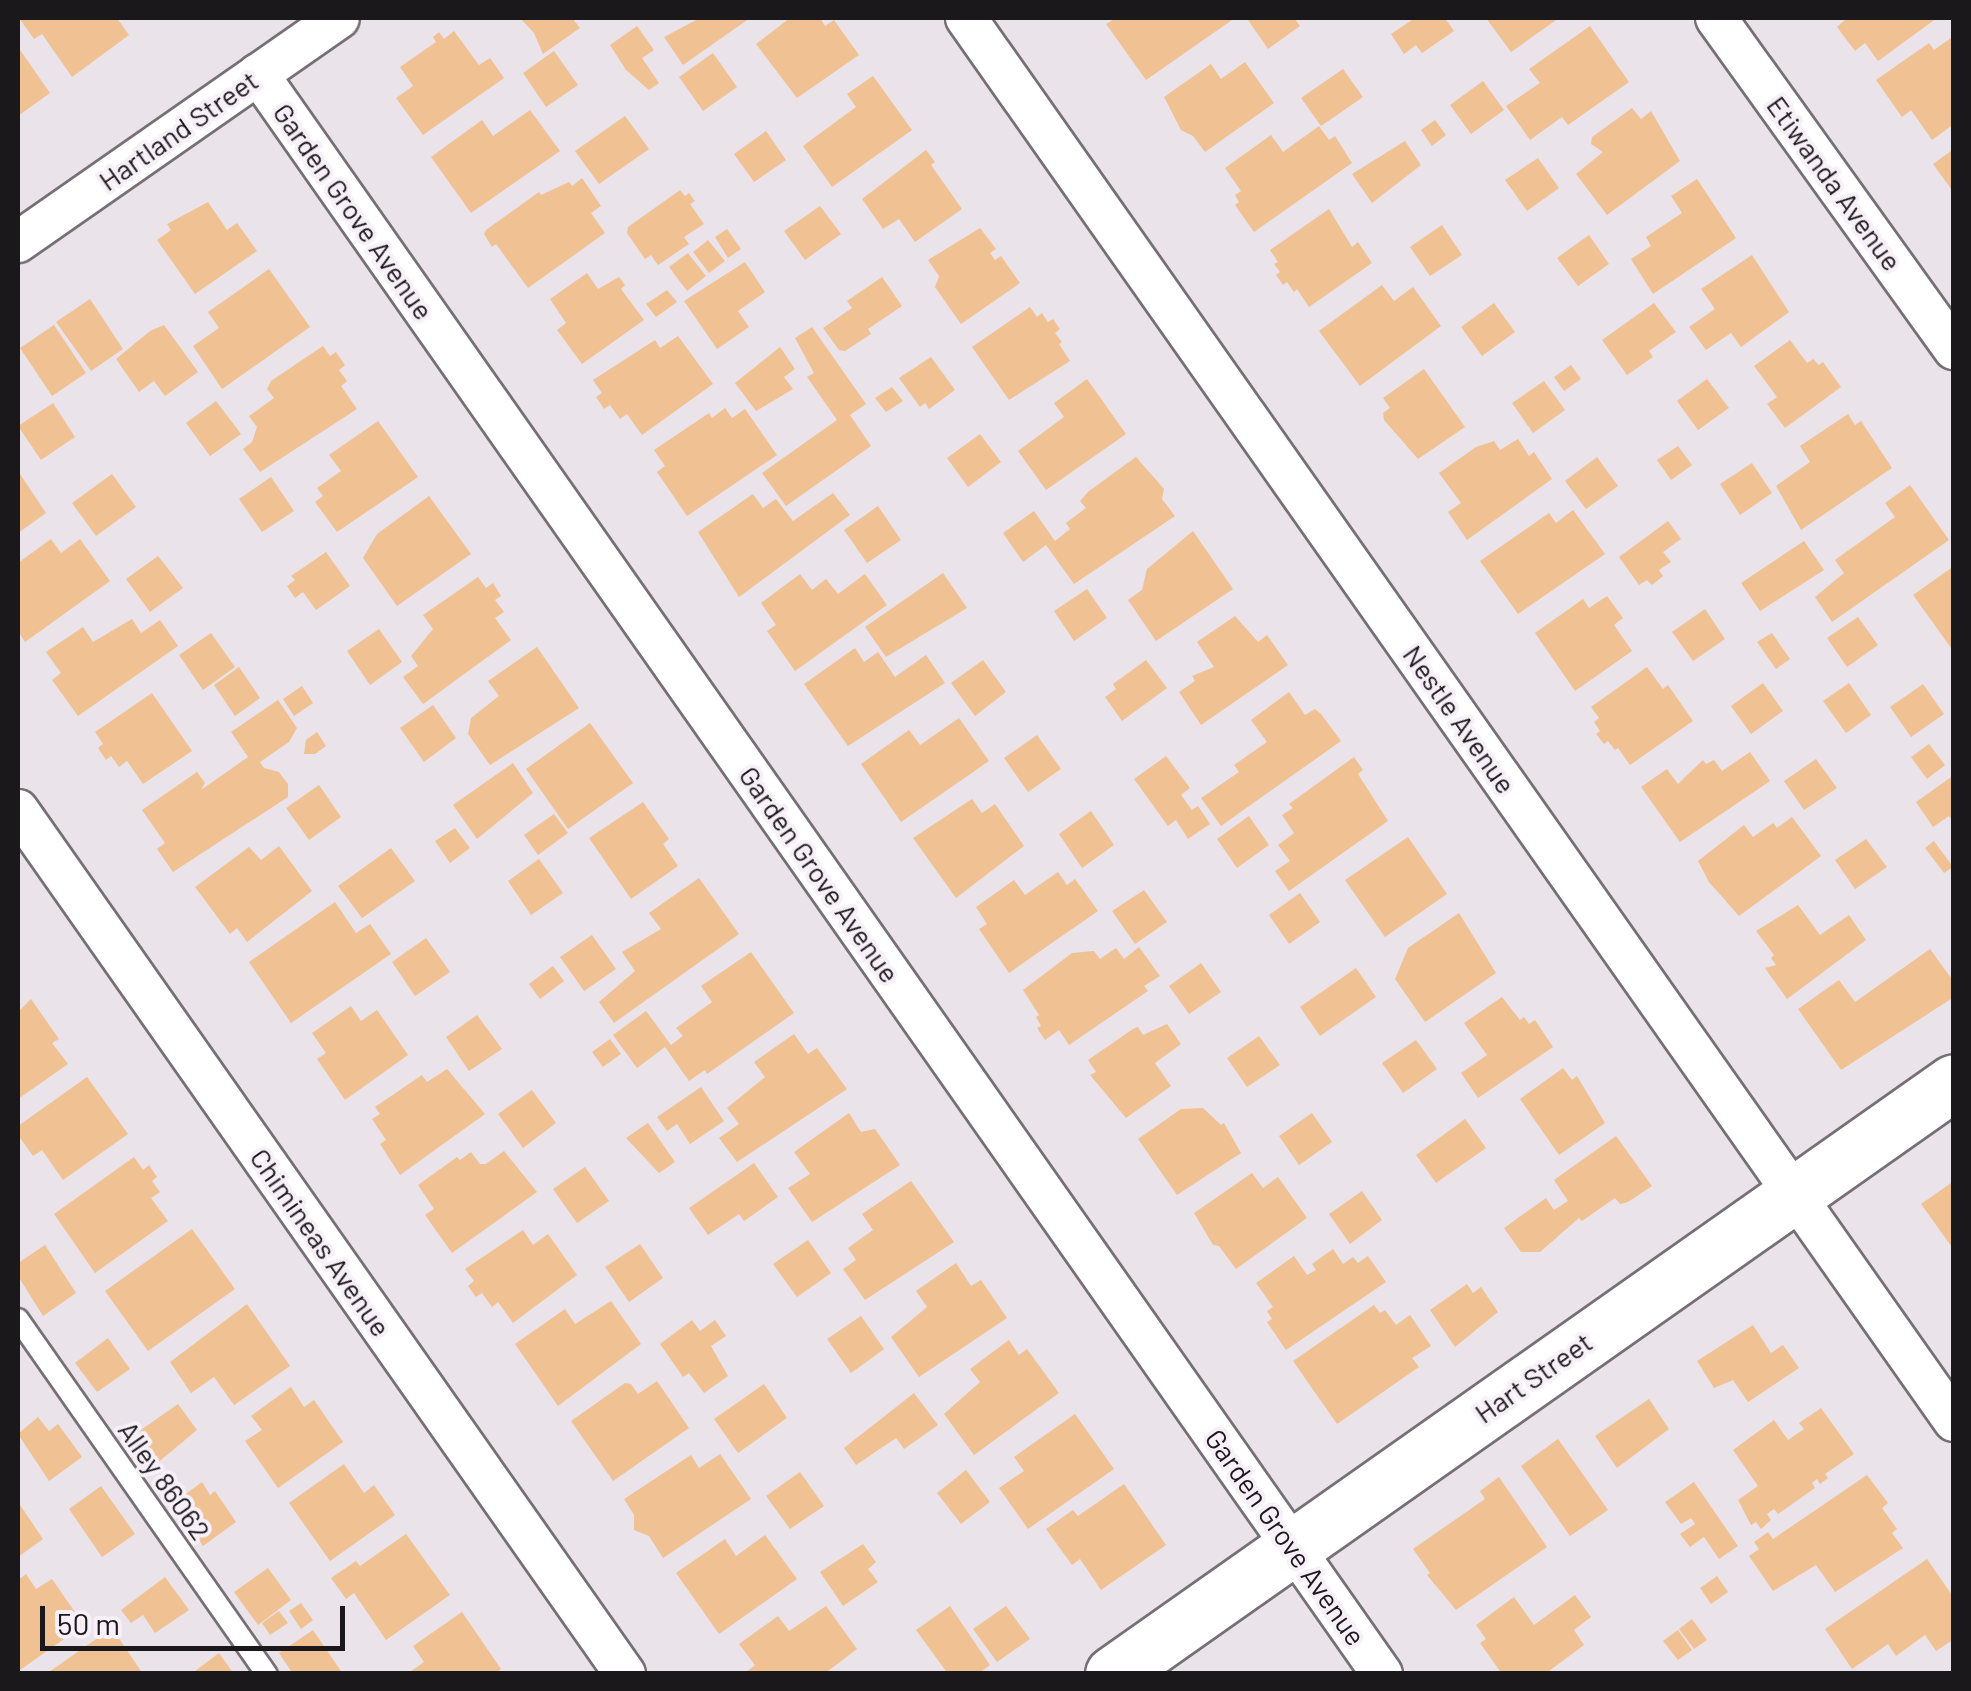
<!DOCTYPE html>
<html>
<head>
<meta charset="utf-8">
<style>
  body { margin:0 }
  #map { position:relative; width:1971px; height:1691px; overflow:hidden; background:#eae3ea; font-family:Barlow,sans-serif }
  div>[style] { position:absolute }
  .building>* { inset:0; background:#f0c192 }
  .roads { filter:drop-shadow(2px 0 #767076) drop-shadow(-2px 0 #767076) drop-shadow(0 2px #767076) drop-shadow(0 -2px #767076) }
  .lane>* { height:20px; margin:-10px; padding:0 10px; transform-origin:10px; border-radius:10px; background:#fff }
  .street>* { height:40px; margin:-20px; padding:0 20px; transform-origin:20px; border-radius:20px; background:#fff }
  .secondary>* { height:55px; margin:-27.5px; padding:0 27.5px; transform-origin:27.5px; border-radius:27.5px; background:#fff }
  span { translate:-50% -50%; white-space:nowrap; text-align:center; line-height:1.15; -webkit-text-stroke:8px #f7f0f8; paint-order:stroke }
  .street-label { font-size:28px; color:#1b181b }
  .frame { position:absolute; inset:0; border:20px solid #1b181b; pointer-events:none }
  .scale { position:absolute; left:40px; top:1606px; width:305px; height:45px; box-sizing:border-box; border:5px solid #1b181b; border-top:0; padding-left:12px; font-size:30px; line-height:35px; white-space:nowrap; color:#1b181b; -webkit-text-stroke:8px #f7f0f8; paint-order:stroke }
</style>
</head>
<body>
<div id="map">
  <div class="building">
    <i style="clip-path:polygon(19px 18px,117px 18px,129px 35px,72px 77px,42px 34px,34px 39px)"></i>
    <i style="clip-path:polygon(520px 18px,572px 18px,580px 28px,543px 54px,534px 33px)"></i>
    <i style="clip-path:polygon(700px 18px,750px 18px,683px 65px,664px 37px)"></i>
    <i style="clip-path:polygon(790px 18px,820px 18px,825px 26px,834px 20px,859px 55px,797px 98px,756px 44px)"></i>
    <i style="clip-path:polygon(1116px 18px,1230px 18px,1232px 20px,1146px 80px,1106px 24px)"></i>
    <i style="clip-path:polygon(1251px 18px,1294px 18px,1300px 26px,1268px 49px,1248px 20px)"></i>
    <i style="clip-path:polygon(1415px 18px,1445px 18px,1454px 31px,1422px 53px,1416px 45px,1404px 54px,1391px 34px)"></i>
    <i style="clip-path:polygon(1486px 18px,1559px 18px,1511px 52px)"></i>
    <i style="clip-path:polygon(1847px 18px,1937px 18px,1878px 61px,1865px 43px,1855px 51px,1837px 27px)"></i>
    <i style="clip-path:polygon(637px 26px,654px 50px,642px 58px,659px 83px,649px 90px,626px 70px,610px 45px)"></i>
    <i style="clip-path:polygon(1590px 26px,1629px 82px,1568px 125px,1562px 117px,1530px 140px,1506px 106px,1540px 83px,1529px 69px)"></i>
    <i style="clip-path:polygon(454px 31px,479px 65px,490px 58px,504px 78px,423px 135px,396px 98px,413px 86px,400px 67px,436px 42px,433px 37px,439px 32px,444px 39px)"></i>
    <i style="clip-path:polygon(1951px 38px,1954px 124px,1932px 140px,1911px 110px,1902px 117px,1876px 80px,1929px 43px,1934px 50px)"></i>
    <i style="clip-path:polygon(18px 47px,50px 93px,18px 116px)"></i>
    <i style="clip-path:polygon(554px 51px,578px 85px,546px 107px,523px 73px)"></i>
    <i style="clip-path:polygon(713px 53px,737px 87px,703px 111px,679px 77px)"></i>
    <i style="clip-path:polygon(1245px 62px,1274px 103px,1205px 152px,1193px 136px,1181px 130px,1164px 97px,1211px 64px,1221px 79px)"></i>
    <i style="clip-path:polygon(1343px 69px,1363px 97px,1321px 126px,1301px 98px)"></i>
    <i style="clip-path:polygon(873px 76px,912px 130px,832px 187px,803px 146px,856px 107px,847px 94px)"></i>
    <i style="clip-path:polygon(1483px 81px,1504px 110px,1471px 134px,1450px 105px)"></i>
    <i style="clip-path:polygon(1632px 108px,1641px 119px,1651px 111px,1680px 161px,1607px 215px,1576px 174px,1603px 152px,1591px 144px,1592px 137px)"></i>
    <i style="clip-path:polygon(530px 110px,560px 151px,471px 213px,431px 157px,482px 120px,493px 136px)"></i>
    <i style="clip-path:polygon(625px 116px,649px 149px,599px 184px,575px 151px)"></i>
    <i style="clip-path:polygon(1435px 120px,1446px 135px,1432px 146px,1421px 130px)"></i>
    <i style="clip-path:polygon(1319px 126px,1329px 140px,1335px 136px,1352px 163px,1254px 232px,1235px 205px,1239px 202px,1235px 195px,1241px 191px,1225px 168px,1271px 135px,1283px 152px)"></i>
    <i style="clip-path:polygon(766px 131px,786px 160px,754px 182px,734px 154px)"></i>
    <i style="clip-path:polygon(1405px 141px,1421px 165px,1372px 203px,1352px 174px)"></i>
    <i style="clip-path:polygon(1954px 149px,1954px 193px,1933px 164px)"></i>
    <i style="clip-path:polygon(926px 150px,935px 162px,931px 165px,962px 209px,915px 242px,899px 219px,883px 229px,862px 199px)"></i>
    <i style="clip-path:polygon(1538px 158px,1559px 188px,1527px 211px,1505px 180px)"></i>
    <i style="clip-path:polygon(582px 178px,601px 206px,591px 213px,605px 233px,528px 288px,496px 244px,492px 247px,484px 234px,486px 230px,539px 192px,541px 195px,569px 182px,572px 186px)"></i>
    <i style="clip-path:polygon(1697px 179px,1736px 238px,1653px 294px,1631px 259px,1651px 246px,1646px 237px,1682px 213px,1671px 196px)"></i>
    <i style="clip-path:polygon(680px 190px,685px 196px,689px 193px,695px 201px,690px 204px,704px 224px,684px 237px,689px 244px,658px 265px,651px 255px,645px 259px,627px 233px,628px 227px)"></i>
    <i style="clip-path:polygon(208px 202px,227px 230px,237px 223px,257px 251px,195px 294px,157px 240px,171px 230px,167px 224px)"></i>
    <i style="clip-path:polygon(820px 206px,841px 234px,805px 260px,784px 231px)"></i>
    <i style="clip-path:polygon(1329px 209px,1352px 247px,1358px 242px,1372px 263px,1309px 307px,1297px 289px,1294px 292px,1287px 282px,1283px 285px,1276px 275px,1280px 272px,1274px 264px,1278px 262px,1270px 250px)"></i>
    <i style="clip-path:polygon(1442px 225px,1462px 255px,1430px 276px,1410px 247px)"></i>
    <i style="clip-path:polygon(980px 228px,996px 249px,990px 253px,995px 260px,1001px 256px,1020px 283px,961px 324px,935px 287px,939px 276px,928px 260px)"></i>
    <i style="clip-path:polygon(727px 229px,741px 249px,728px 258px,715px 237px)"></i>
    <i style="clip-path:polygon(1589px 235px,1609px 264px,1578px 286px,1557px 258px)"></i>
    <i style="clip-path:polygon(708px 240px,725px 261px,709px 273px,693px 252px)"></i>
    <i style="clip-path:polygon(688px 253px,706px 276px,687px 291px,669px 267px)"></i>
    <i style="clip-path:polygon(1752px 255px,1789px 312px,1741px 347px,1731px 333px,1706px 350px,1689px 327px,1715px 309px,1701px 289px)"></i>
    <i style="clip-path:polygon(745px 262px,765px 292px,738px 311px,749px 327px,717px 349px,684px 301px)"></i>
    <i style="clip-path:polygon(269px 269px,310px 327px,222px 389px,193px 346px,219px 328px,208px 312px)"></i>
    <i style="clip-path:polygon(587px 273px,598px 289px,619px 277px,625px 285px,621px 289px,644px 320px,582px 364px,557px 330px,566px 323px,550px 299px)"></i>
    <i style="clip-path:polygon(882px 277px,902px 306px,868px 329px,871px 334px,845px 351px,839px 350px,823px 328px,852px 308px,847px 301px)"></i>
    <i style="clip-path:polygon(1382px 285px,1394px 301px,1413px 287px,1441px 326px,1360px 386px,1319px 331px)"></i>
    <i style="clip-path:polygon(667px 290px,677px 302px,656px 317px,646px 304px)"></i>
    <i style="clip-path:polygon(90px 299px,123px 349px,91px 371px,56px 322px)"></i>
    <i style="clip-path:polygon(1494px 303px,1515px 332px,1482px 356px,1461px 327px)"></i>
    <i style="clip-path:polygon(1654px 303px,1676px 332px,1649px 351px,1653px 357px,1627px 375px,1602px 340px)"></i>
    <i style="clip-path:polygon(1030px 307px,1037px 317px,1042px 313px,1048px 322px,1053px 319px,1060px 329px,1055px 333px,1062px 342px,1059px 344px,1070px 361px,1009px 400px,972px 347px)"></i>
    <i style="clip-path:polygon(54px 325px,86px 373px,52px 396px,20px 348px)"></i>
    <i style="clip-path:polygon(164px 325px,198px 372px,165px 396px,154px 381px,139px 392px,116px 359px,150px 331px)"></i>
    <i style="clip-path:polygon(812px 327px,866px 404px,850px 415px,871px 446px,786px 506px,762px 473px,837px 420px,807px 377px,814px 373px,795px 338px)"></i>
    <i style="clip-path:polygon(678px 336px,713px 384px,642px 435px,627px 414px,620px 419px,610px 405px,604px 409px,596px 397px,602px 393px,593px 380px,655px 340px,660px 348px)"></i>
    <i style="clip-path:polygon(1790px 340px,1807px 363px,1813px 359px,1819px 365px,1823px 362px,1841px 387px,1785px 428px,1767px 404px,1777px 397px,1754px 366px)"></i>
    <i style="clip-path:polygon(323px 346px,330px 356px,336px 352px,345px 365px,339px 370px,347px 381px,341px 386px,357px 409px,260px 472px,243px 449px,252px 442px,257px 427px,249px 416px,274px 398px,267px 389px,271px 381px)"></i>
    <i style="clip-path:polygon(780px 347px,795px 369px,784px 377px,793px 389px,756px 411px,735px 383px)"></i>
    <i style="clip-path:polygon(931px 357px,955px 390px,929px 409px,925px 403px,920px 407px,899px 378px)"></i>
    <i style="clip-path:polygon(1571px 365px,1581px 379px,1564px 391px,1554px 377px)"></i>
    <i style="clip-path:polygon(1424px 369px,1465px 427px,1418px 459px,1384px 420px,1383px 413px,1390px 408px,1383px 398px)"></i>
    <i style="clip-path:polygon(1087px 379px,1126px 434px,1046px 490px,1018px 451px,1064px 417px,1054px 403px)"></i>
    <i style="clip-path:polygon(1707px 379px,1729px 408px,1698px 430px,1677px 401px)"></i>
    <i style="clip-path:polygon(1544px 381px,1565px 410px,1533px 433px,1512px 403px)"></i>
    <i style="clip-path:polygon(892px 387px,903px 401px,886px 412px,875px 398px)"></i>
    <i style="clip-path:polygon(216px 401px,241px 434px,210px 456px,186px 423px)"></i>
    <i style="clip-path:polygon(53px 403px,75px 437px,41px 460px,18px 426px)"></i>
    <i style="clip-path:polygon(725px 408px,732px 418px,745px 409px,777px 455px,687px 516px,657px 472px,665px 466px,654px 450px,709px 413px,712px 418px)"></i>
    <i style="clip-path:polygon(1848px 414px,1855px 425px,1861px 421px,1892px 468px,1801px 530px,1776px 486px,1810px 462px,1800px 446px)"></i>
    <i style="clip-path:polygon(378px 421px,418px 477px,337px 532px,315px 502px,323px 496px,317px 488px,341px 471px,329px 455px)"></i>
    <i style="clip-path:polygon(980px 434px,1001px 462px,968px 487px,947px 458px)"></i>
    <i style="clip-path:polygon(1518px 439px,1529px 456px,1534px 452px,1552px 479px,1467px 540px,1448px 512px,1461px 503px,1439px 473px,1476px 447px,1494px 441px,1500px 450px)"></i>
    <i style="clip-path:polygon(1678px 446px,1692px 465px,1671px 480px,1657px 460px)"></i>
    <i style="clip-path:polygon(1136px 457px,1164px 489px,1162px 499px,1175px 516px,1074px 584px,1046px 545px,1023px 562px,1003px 533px,1034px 511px,1055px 541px,1070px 529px,1066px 523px,1086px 508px,1080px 501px,1089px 491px)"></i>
    <i style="clip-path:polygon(1597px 457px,1618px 486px,1586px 509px,1565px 481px)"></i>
    <i style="clip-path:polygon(1752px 463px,1772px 493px,1740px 515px,1720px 484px)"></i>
    <i style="clip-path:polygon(18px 471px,46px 513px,18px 533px)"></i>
    <i style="clip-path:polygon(112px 474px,136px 507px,96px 536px,72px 503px)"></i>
    <i style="clip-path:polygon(271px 477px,294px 511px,262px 532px,239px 499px)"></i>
    <i style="clip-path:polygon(1910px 485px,1949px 540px,1832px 622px,1815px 597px,1844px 573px,1835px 560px,1895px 517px,1885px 503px)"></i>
    <i style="clip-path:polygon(833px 493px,850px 515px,739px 597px,698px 532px,753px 494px,763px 508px,776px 499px,793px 521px)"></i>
    <i style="clip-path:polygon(429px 496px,471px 554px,397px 606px,363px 558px,377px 534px)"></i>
    <i style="clip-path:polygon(878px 506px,901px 540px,867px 563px,844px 530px)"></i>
    <i style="clip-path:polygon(1573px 510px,1605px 554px,1518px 614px,1480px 561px,1549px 513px,1556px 523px)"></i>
    <i style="clip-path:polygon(1668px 521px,1681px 539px,1663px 552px,1671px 562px,1659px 570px,1663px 576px,1652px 585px,1647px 580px,1639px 585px,1619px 557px)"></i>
    <i style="clip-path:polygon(1193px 531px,1233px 589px,1156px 641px,1128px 600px,1142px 590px,1147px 569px)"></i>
    <i style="clip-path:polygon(51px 539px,61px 553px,80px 539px,110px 581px,25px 642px,18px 631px,18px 563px)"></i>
    <i style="clip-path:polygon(1804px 541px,1824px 570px,1760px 611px,1741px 583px)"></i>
    <i style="clip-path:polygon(326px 552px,350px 586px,316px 610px,303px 592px,295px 598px,287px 586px,295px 580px,291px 576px)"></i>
    <i style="clip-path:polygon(158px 556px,183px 588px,150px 612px,126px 579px)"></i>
    <i style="clip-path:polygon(1954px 566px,1954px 652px,1913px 595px)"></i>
    <i style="clip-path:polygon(943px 573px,967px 608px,886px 657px,865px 627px)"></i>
    <i style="clip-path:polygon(800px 574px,812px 590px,826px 579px,838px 594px,865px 574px,887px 605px,795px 671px,767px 631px,776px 625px,761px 603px)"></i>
    <i style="clip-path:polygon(478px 577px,486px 588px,493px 583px,501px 596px,495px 600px,504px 612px,495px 618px,511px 640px,423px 704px,403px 677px,418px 666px,411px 656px,433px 629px,423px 615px)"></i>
    <i style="clip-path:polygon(1087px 589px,1107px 618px,1074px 641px,1054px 611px)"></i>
    <i style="clip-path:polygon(1607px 596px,1623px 618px,1614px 625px,1632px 651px,1575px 691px,1535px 633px,1583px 599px,1589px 608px)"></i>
    <i style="clip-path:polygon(1705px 609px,1725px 639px,1693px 661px,1672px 632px)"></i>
    <i style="clip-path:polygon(1235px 616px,1258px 642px,1267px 635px,1288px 665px,1201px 725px,1179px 692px,1195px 681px,1192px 676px,1214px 667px,1197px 642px)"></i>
    <i style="clip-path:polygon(1858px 617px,1878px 645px,1847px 667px,1827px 638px)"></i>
    <i style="clip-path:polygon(132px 619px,141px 633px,160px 620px,178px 646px,78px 716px,52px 680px,61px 673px,46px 652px,83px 627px,93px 642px)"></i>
    <i style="clip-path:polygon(379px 629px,402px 662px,370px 685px,347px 651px)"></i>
    <i style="clip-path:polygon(211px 633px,235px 667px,203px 690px,179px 655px)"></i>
    <i style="clip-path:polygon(1772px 633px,1790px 659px,1776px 669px,1757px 642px)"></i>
    <i style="clip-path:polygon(537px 647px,579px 708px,490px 765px,468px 734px,471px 718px,499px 696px,488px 681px)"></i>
    <i style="clip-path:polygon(855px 648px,864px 662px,878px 652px,895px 677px,926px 655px,945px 683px,848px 746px,804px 684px)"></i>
    <i style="clip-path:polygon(983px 660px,1006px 692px,975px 716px,951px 683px)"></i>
    <i style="clip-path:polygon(1146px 660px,1167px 688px,1122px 721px,1105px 697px,1116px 689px,1113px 684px)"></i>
    <i style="clip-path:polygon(239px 667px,260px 698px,235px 716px,214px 685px)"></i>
    <i style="clip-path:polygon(1647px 667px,1663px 689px,1668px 685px,1693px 721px,1630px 765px,1618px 748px,1615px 750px,1608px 741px,1604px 744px,1596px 734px,1600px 731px,1594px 722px,1599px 718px,1591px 707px)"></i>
    <i style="clip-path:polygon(1763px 683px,1783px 711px,1751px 734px,1731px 706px)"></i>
    <i style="clip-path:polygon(1849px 683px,1871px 715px,1846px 733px,1823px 701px)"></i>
    <i style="clip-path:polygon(1923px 684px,1944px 714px,1911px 737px,1890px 707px)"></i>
    <i style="clip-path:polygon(302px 686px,313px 703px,294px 716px,283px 699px)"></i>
    <i style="clip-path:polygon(1289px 692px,1305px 715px,1315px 709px,1321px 714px,1341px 741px,1221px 826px,1201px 798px,1239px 772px,1234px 765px,1267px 742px,1251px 720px)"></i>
    <i style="clip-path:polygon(152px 693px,192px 751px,143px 784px,127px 761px,119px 767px,111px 756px,106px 760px,98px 748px,103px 744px,95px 732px)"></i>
    <i style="clip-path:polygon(278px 700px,297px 728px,289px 742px,260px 762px,264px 768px,279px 772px,288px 784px,288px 797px,173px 872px,157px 849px,165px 843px,142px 810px,197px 772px,205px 783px,201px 790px,248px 757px,231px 732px)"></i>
    <i style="clip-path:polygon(433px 705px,456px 738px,424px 762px,400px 728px)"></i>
    <i style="clip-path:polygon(959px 718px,989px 761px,901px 822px,861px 764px,909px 730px,920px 745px)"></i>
    <i style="clip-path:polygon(590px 723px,633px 783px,568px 829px,526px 769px)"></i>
    <i style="clip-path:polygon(317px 732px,326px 746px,315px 754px,304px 754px,306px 740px)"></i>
    <i style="clip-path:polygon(1037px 735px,1061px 769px,1028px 792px,1004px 758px)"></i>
    <i style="clip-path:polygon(1929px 744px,1945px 765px,1927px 779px,1911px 757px)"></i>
    <i style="clip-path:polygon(1750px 752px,1770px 781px,1680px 842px,1641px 787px,1667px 769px,1678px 784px,1703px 760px,1706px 764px,1714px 760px,1722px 771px)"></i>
    <i style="clip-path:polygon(1166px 756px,1190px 788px,1181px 795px,1192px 810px,1198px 806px,1210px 824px,1188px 839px,1176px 820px,1168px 826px,1134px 779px)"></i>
    <i style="clip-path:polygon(1354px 757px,1363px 770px,1358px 774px,1388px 821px,1289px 891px,1275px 871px,1290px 861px,1278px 845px,1294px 833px,1282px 815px,1293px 808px,1289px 804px)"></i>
    <i style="clip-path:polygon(1816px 759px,1837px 788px,1804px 810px,1784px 781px)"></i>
    <i style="clip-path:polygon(513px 763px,533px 793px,477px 839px,453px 805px)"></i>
    <i style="clip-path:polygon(1954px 775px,1954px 822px,1949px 816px,1933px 827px,1916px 802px)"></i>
    <i style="clip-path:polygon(319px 785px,341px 817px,309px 840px,286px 808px)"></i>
    <i style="clip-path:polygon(972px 799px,982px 813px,995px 804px,1024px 846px,956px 898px,913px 838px)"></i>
    <i style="clip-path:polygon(643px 802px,669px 839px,663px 844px,678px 866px,631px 899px,589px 838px)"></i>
    <i style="clip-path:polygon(1091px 811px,1114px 845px,1082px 868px,1059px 834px)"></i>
    <i style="clip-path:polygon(554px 814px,568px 833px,538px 855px,524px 835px)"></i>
    <i style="clip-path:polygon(1249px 816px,1269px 845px,1237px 868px,1217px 839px)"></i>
    <i style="clip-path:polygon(1792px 817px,1821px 856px,1739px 916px,1709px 882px,1698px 861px,1744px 825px,1753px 837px,1773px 823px,1777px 828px)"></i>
    <i style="clip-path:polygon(455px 828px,470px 848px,450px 863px,435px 841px)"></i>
    <i style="clip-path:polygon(1408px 837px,1447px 894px,1385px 937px,1345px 880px)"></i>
    <i style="clip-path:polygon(1866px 839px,1887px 867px,1855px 889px,1835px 860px)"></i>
    <i style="clip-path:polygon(1934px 841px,1953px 867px,1944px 873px,1925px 848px)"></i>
    <i style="clip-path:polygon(279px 846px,312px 891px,247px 942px,237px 928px,230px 934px,195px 887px,249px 847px,261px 860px)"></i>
    <i style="clip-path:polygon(391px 848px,415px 881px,362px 918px,338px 886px)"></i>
    <i style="clip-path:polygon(539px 859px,563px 893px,531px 915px,508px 881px)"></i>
    <i style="clip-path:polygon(1058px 872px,1067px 885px,1075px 879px,1098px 911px,1009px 973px,979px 929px,987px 924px,976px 907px,1014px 880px,1025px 895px)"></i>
    <i style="clip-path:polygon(699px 878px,739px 934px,614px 1023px,599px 1002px,635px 971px,622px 952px,661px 929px,649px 913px)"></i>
    <i style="clip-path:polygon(1144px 890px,1167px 922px,1135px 944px,1112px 911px)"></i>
    <i style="clip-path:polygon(1300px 893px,1320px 922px,1289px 944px,1269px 915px)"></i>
    <i style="clip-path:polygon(335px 902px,356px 933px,370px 924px,391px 954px,291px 1023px,249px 962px)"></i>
    <i style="clip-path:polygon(1798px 905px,1820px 935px,1849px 915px,1866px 940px,1787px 999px,1765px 968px,1776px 965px,1771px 958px,1774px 955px,1756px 931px)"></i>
    <i style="clip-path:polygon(1459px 913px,1496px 973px,1425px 1022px,1395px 979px,1408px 948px)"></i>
    <i style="clip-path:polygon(592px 935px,616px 969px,584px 991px,560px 957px)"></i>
    <i style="clip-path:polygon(426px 938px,450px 972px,415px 996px,392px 962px)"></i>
    <i style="clip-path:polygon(1139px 947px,1160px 976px,1144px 986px,1148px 991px,1069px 1045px,1059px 1030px,1045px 1040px,1037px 1028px,1041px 1026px,1036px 1017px,1039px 1015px,1023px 990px,1072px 953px,1094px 951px,1100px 959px,1116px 948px,1124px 959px)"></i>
    <i style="clip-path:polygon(1930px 949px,1954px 982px,1954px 997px,1841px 1070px,1798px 1009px,1839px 980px,1855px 1002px)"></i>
    <i style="clip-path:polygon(751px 952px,794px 1013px,707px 1074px,705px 1070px,689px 1081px,665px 1047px,637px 1068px,613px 1035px,646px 1011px,671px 1045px,683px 1036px,676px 1028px,712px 1002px,701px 986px)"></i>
    <i style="clip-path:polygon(1201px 963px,1221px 992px,1189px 1014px,1169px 986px)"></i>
    <i style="clip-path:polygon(553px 966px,564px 981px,540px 999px,529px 984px)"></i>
    <i style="clip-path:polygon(1356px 968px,1376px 997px,1320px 1036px,1300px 1007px)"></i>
    <i style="clip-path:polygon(1502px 997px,1520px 1020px,1524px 1017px,1529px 1024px,1535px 1020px,1553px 1047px,1478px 1098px,1461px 1073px,1487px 1055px,1464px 1023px)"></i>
    <i style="clip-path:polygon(31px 999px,59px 1039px,52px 1043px,68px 1064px,18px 1099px,18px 1012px)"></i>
    <i style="clip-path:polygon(351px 1006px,361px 1021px,377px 1010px,408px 1055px,345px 1100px,317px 1059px,326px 1053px,312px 1033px)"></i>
    <i style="clip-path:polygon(477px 1015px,502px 1049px,469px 1071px,446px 1037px)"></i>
    <i style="clip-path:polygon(1167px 1024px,1181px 1044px,1155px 1063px,1171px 1086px,1126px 1118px,1090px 1075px,1096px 1072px,1088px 1060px,1133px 1029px,1138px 1027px,1143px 1035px)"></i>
    <i style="clip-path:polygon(794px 1034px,808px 1054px,817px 1048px,847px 1089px,737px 1162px,719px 1138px,739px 1124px,727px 1108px,765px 1077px,754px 1062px)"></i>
    <i style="clip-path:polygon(1259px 1036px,1280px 1065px,1247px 1087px,1227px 1058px)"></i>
    <i style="clip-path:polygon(610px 1039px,621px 1054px,603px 1067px,592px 1052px)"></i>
    <i style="clip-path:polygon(1416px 1040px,1437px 1069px,1403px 1093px,1382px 1063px)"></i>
    <i style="clip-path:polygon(1563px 1068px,1572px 1080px,1577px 1076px,1605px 1123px,1559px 1155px,1520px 1099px)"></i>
    <i style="clip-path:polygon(447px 1069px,485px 1114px,400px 1175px,380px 1144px,386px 1140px,372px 1119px,380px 1114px,375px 1107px,422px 1075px,427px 1082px)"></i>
    <i style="clip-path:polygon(87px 1077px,128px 1134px,63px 1180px,42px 1150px,33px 1156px,18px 1135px,18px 1126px)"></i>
    <i style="clip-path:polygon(701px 1087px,724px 1121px,690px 1144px,677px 1124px,667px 1131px,657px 1117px)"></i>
    <i style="clip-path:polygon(532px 1090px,556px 1123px,523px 1148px,498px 1114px)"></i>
    <i style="clip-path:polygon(1203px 1108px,1221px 1125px,1224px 1123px,1241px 1153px,1177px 1195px,1138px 1139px,1181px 1109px)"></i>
    <i style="clip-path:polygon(849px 1113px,861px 1132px,875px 1129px,900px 1165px,812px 1222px,788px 1188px,810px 1174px,794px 1152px)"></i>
    <i style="clip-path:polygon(1312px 1113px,1332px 1142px,1299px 1165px,1279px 1136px)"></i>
    <i style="clip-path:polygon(1465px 1119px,1486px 1148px,1436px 1183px,1416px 1155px)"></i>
    <i style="clip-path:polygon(648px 1123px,675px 1162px,659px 1173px,626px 1138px)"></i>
    <i style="clip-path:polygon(1616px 1136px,1652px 1186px,1628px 1202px,1620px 1204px,1615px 1198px,1582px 1221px,1579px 1218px,1540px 1252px,1521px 1252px,1504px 1228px,1546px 1198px,1554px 1210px,1568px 1201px,1554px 1180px)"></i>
    <i style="clip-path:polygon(504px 1151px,537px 1192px,452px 1253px,425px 1215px,434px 1209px,418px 1185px,457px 1157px,460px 1160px,471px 1152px,480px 1164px,486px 1164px)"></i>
    <i style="clip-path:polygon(134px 1157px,143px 1170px,149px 1165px,157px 1177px,152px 1181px,160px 1192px,151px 1198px,168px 1221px,95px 1273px,54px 1214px)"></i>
    <i style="clip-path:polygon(754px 1163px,778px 1197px,744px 1221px,739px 1214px,708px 1235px,689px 1208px)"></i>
    <i style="clip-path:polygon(585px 1167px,609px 1201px,577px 1223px,553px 1189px)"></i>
    <i style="clip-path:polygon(1252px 1173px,1263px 1188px,1278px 1177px,1307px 1218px,1236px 1269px,1219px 1246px,1213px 1245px,1194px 1213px)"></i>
    <i style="clip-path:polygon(911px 1181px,954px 1242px,865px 1300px,843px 1269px,856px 1260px,848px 1248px,873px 1230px,862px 1214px)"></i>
    <i style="clip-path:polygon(1954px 1181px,1954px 1250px,1921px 1204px)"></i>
    <i style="clip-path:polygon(1362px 1191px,1382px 1220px,1350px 1244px,1329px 1214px)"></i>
    <i style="clip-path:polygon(192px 1229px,235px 1289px,148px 1351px,105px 1291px)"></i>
    <i style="clip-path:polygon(523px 1230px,533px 1245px,548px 1234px,577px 1275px,513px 1323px,498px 1302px,492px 1307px,482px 1293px,476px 1297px,468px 1286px,474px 1281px,465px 1269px)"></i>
    <i style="clip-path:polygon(808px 1240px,831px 1273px,797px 1297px,773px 1264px)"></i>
    <i style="clip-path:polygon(640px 1244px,663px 1278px,629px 1302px,605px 1267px)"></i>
    <i style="clip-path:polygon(45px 1245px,76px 1293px,43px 1316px,18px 1276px,18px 1263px)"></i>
    <i style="clip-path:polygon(1333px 1249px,1343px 1264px,1353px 1257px,1358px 1263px,1368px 1256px,1386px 1282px,1286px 1350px,1267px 1322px,1272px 1319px,1267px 1311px,1273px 1307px,1256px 1283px,1294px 1256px,1307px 1275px,1316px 1270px,1312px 1264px)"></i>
    <i style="clip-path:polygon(956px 1263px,971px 1286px,981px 1280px,1007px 1318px,919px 1377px,891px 1337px,927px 1307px,916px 1291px)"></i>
    <i style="clip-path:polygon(1467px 1284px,1473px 1293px,1481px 1287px,1498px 1312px,1455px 1347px,1430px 1310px)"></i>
    <i style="clip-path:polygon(611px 1301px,641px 1344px,558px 1406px,515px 1344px,565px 1309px,575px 1324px)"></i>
    <i style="clip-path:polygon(247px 1304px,290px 1366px,234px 1405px,214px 1377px,191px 1393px,170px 1362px)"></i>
    <i style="clip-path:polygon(1374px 1305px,1380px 1313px,1385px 1310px,1396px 1325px,1410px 1315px,1431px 1346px,1412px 1358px,1419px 1367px,1337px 1424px,1293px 1361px)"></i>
    <i style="clip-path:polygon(861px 1316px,884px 1349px,851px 1373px,827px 1339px)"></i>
    <i style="clip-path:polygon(692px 1320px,700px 1331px,715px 1320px,726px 1336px,711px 1346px,728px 1376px,704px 1393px,689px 1373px,683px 1377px,660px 1344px)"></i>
    <i style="clip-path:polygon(1753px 1325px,1771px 1353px,1783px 1345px,1799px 1368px,1748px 1402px,1733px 1380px,1714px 1388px,1697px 1361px)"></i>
    <i style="clip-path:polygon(108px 1338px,130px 1369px,97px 1392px,75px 1363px)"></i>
    <i style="clip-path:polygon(1009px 1340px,1019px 1355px,1027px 1349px,1059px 1393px,974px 1455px,944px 1414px,980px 1382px,970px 1369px)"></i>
    <i style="clip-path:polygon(657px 1381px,689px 1428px,613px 1481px,571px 1421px,625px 1383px,631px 1384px,638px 1394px)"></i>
    <i style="clip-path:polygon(764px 1384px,787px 1418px,738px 1453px,714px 1419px)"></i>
    <i style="clip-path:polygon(291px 1387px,304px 1407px,314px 1400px,343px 1442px,278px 1488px,245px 1441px,262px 1430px,251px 1416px)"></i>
    <i style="clip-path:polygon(914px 1393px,938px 1425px,904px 1449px,896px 1438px,856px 1465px,844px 1448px)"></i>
    <i style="clip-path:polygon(1649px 1399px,1669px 1429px,1617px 1468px,1595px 1436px)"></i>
    <i style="clip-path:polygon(178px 1404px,197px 1430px,150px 1469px,128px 1439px)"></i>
    <i style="clip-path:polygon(1821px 1408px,1854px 1454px,1825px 1474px,1828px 1478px,1820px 1484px,1817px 1479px,1812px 1483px,1815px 1488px,1778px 1514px,1774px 1509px,1767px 1514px,1771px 1520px,1761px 1529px,1756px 1522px,1751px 1525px,1738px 1500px,1758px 1486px,1733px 1450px,1774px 1420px,1788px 1440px,1804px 1429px,1799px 1423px)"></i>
    <i style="clip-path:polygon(1075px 1414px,1114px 1469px,1028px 1529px,999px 1488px,1024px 1471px,1014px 1457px)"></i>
    <i style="clip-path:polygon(38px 1417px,49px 1431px,58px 1424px,82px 1457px,49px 1481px,18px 1434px)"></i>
    <i style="clip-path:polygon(1558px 1439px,1608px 1510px,1570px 1536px,1521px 1466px)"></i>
    <i style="clip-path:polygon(720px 1454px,751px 1499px,663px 1558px,649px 1536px,634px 1530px,634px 1515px,624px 1499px,691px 1455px,699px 1468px)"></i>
    <i style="clip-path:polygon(344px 1464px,364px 1493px,374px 1485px,395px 1515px,330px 1561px,289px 1503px)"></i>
    <i style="clip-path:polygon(966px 1470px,990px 1502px,961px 1524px,937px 1493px)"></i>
    <i style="clip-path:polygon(800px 1472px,824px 1506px,790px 1529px,766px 1496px)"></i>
    <i style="clip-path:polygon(1867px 1475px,1888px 1503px,1882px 1508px,1897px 1529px,1892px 1533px,1903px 1548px,1835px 1592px,1816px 1565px,1773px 1591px,1749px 1556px,1759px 1549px,1754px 1542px,1768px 1532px,1773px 1539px)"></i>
    <i style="clip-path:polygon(1499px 1477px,1547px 1547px,1456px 1610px,1427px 1575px,1430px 1573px,1413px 1549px,1485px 1499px,1480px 1491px)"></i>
    <i style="clip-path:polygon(202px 1482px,210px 1495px,215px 1491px,236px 1522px,203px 1546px,181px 1515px,191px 1508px,183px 1496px)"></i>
    <i style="clip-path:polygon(1694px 1482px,1738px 1546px,1719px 1559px,1704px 1537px,1690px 1547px,1680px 1534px,1695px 1524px,1691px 1518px,1681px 1524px,1665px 1502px)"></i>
    <i style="clip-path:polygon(1124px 1484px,1166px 1545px,1101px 1590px,1080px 1559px,1072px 1565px,1046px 1529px,1073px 1510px,1078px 1516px)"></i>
    <i style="clip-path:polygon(101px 1486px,135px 1534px,102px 1557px,69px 1509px)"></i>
    <i style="clip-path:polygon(18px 1502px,43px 1539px,18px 1557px)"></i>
    <i style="clip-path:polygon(406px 1534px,450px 1595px,386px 1640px,354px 1593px,346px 1599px,331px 1578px,356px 1561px,360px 1566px)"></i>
    <i style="clip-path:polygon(765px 1535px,797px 1579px,719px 1634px,676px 1573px,725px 1539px,736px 1556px)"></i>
    <i style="clip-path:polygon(863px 1544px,876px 1562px,868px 1569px,878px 1582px,843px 1606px,820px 1572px)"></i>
    <i style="clip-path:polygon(1927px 1559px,1954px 1598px,1954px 1639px,1936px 1651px,1925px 1635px,1896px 1656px,1888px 1644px,1852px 1669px,1825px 1629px)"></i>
    <i style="clip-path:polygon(268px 1568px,291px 1600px,258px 1625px,234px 1592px)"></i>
    <i style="clip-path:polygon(26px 1574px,36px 1589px,52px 1579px,84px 1625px,20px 1670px,18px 1580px)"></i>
    <i style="clip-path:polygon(1717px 1576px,1728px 1592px,1711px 1604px,1700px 1588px)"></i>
    <i style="clip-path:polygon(165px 1577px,189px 1610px,155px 1633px,143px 1615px,131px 1623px,121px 1610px)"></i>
    <i style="clip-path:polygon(1575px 1595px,1591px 1617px,1574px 1630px,1584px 1645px,1545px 1674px,1502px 1674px,1480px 1643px,1486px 1639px,1476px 1625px,1514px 1597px,1534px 1625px)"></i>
    <i style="clip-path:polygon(301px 1603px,313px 1620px,301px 1629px,289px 1611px)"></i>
    <i style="clip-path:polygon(826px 1606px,857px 1649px,824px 1674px,744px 1674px,755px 1665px,739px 1644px,778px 1616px,789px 1631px)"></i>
    <i style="clip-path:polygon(950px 1606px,990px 1665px,978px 1674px,948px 1674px,916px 1630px)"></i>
    <i style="clip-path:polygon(1006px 1606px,1030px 1639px,997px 1662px,973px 1629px)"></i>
    <i style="clip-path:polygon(279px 1611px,288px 1623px,270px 1635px,262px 1623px)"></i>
    <i style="clip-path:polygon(462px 1612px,501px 1669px,494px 1674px,407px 1674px,424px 1662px,413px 1646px)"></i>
    <i style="clip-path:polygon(1692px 1619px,1707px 1640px,1694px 1649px,1679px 1629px)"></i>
    <i style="clip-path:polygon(112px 1628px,143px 1674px,46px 1674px)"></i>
    <i style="clip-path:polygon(313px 1630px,343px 1674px,293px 1674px,279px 1653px)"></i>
    <i style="clip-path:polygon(1678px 1630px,1692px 1650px,1678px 1660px,1663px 1641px)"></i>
    <i style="clip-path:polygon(219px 1653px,234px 1674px,191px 1674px)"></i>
  </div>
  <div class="roads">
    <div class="lane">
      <i style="left:18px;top:1319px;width:434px;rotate:55deg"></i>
    </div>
    <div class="street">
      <i style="left:966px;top:18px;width:1716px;rotate:54.85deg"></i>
      <i style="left:1716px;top:18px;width:408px;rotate:54.3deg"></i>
      <i style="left:258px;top:74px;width:1955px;rotate:54.91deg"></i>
      <i style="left:18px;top:242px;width:391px;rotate:-34.9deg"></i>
      <i style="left:18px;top:810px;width:1056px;rotate:54.91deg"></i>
    </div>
    <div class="secondary">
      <i style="left:1113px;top:1674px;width:1028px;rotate:-35.14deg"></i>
    </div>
  </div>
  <div class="street-label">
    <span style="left:178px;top:130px;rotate:-35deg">Hartland Street</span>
    <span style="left:1835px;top:183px;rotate:54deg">Etiwanda Avenue</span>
    <span style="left:354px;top:211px;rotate:55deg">Garden Grove Avenue</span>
    <span style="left:1460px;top:719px;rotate:55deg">Nestle Avenue</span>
    <span style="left:820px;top:874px;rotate:55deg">Garden Grove Avenue</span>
    <span style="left:321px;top:1242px;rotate:55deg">Chimineas Avenue</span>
    <span style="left:1533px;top:1377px;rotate:-35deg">Hart Street</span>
    <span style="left:165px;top:1480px;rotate:55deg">Alley 86062</span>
    <span style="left:1286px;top:1537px;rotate:55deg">Garden Grove Avenue</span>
  </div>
  <div class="frame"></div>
  <div class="scale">50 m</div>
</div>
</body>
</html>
